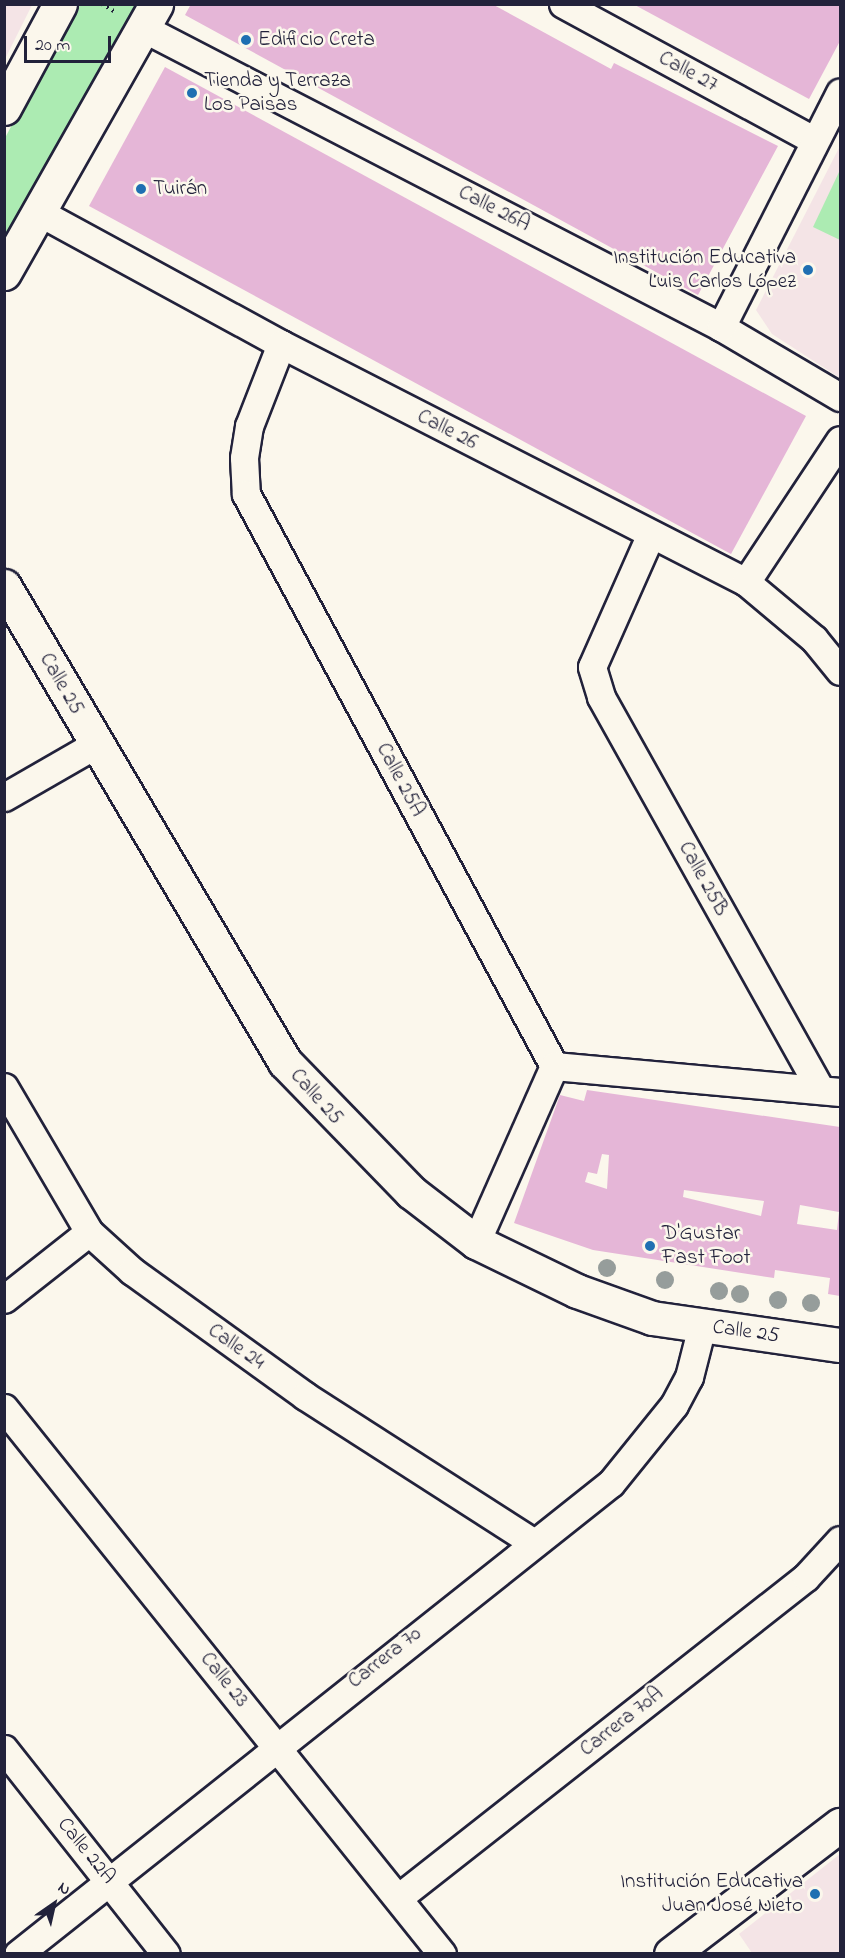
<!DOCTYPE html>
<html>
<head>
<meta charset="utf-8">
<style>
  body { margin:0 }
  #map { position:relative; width:845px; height:1958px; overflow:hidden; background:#fbf7ec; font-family:"Indie Flower",sans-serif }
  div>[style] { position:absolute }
  .built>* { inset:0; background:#f4e4e6 }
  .green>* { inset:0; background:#acebb2 }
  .building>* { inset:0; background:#e5b6d7 }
  .path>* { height:4px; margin-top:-2px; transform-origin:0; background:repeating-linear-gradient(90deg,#22223b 0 1.5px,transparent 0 6px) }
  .roads { filter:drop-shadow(2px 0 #22223b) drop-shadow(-2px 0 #22223b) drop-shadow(0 2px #22223b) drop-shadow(0 -2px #22223b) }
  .minor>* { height:27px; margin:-13.5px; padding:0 13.5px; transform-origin:13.5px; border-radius:13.5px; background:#fbf7ec }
  .tertiary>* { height:33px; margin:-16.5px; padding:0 16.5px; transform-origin:16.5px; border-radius:16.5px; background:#fbf7ec }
  .trees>* { width:18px; height:18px; margin:-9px; border-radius:50%; background:#969d9b }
  .dots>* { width:16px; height:16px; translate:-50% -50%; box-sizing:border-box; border:3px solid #fbf7ec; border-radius:50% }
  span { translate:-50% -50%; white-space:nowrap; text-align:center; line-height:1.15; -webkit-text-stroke:5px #fbf7ec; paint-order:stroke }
  .poi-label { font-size:21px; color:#22223b }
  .left { translate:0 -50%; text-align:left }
  .right { translate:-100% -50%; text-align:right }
  .street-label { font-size:21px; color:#22223b }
  .frame { position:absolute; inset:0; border:6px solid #22223b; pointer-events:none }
  .north { position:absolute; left:24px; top:1874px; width:60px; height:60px; -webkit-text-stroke:4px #fbf7ec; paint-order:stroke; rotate:34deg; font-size:16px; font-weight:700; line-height:24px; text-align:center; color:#22223b }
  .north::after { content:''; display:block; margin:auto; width:21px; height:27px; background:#22223b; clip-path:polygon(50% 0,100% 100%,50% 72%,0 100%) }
  .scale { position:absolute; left:24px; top:36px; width:87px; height:27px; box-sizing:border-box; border:3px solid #22223b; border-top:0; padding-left:8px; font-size:18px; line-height:21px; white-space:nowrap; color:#22223b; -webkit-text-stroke:4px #fbf7ec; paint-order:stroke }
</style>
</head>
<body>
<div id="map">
  <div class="built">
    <i style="clip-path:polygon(5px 4px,32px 5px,5px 59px,4px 5px)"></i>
    <i style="clip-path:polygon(840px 146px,840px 378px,772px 334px,756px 310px)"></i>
    <i style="clip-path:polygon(840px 1854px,840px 1953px,752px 1953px,739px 1934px)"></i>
  </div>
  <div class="green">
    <i style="clip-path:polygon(75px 5px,137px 5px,5px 241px,5px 138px)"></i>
    <i style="clip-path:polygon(840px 170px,840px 240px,813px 227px)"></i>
  </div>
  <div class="building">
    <i style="clip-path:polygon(191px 4px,492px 4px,611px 69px,614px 63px,778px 146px,698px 295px,185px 15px)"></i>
    <i style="clip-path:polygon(633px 4px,840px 4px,840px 41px,809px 99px)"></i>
    <i style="clip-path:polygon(165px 67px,806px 416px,731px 554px,89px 206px)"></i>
    <i style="clip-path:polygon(evenodd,587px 1090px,840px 1127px,840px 1296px,828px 1294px,830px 1278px,775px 1270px,774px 1278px,593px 1250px,514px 1223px,560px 1095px,584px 1101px,587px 1090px,602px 1154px,609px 1155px,607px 1189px,585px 1182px,588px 1172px,597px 1174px,602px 1154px,587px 1090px,684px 1190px,764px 1201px,761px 1216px,683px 1197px,684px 1190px,587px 1090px,800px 1205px,839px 1212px,837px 1230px,797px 1224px,800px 1205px)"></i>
  </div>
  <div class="path">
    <i style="left:102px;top:4px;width:17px;rotate:31deg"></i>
  </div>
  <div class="roads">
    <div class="minor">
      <i style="left:563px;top:4px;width:285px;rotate:28.5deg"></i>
      <i style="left:143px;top:28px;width:651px;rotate:27.35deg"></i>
      <i style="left:721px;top:327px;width:138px;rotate:30.5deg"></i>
      <i style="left:37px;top:211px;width:278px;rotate:28.6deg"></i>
      <i style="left:281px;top:344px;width:522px;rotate:27.1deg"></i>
      <i style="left:746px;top:582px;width:89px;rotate:40deg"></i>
      <i style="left:814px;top:639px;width:41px;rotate:50.9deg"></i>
      <i style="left:721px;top:327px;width:263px;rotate:-63.1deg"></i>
      <i style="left:281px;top:344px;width:88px;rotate:111.3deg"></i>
      <i style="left:249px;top:426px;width:32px;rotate:99deg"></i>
      <i style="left:244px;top:458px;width:36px;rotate:87deg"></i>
      <i style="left:246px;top:494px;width:650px;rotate:61.7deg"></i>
      <i style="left:650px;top:536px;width:143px;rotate:113.9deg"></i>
      <i style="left:592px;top:667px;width:31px;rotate:73deg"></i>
      <i style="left:601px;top:697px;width:449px;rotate:60.8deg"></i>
      <i style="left:746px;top:582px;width:170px;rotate:-56.5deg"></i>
      <i style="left:4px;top:797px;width:106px;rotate:-29.9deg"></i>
      <i style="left:554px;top:1066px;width:287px;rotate:5.2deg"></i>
      <i style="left:4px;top:1087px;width:168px;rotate:59.6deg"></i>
      <i style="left:89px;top:1232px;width:58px;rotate:42.2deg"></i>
      <i style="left:132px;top:1271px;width:213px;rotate:35.8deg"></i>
      <i style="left:305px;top:1396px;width:270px;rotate:32.7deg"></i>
      <i style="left:476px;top:1242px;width:193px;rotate:-66.1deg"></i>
      <i style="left:4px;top:1299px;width:108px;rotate:-38.2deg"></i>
      <i style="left:4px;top:1408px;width:700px;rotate:51.26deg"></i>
      <i style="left:4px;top:1749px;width:261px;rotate:51.7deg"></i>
      <i style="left:398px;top:1898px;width:519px;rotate:-38.19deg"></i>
      <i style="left:806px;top:1577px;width:50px;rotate:-47.4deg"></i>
      <i style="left:18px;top:1954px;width:757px;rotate:-38.46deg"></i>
      <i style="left:611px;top:1483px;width:100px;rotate:-51.1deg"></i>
      <i style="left:674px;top:1405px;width:32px;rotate:-62deg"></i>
      <i style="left:689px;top:1377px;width:53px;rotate:-75.7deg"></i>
    </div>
    <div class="tertiary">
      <i style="left:4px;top:108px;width:118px;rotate:-61.7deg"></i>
      <i style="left:4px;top:273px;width:309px;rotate:-60.5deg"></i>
      <i style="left:4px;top:586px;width:553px;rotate:59.45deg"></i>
      <i style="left:285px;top:1062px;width:181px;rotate:45.9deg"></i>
      <i style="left:411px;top:1192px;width:82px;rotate:37.6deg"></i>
      <i style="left:476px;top:1242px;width:112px;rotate:25.9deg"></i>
      <i style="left:577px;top:1291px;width:80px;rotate:19.8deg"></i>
      <i style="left:652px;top:1318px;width:190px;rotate:8.2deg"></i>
      <i style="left:671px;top:1954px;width:213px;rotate:-37.4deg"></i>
    </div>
  </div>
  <div class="trees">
    <i style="left:607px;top:1268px"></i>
    <i style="left:665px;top:1280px"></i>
    <i style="left:719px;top:1291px"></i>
    <i style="left:740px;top:1294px"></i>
    <i style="left:778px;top:1300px"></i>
    <i style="left:811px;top:1303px"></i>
  </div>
  <div class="dots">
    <i style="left:246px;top:40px;background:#1f6fb2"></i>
    <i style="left:192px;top:93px;background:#1f6fb2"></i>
    <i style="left:141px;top:189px;background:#1f6fb2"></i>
    <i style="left:808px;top:270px;background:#1f6fb2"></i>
    <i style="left:650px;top:1246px;background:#1f6fb2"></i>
    <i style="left:815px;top:1894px;background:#1f6fb2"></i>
  </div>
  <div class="poi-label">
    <span class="left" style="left:258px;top:40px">Edificio Creta</span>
    <span class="left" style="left:204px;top:93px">Tienda y Terraza<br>Los Paisas</span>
    <span class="left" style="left:153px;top:189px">Tuirán</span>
    <span class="right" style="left:796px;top:270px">Institución Educativa<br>Luis Carlos López</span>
    <span class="left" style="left:662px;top:1246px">D'Gustar<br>Fast Foot</span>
    <span class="right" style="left:803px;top:1894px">Institución Educativa<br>Juan José Nieto</span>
  </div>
  <div class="street-label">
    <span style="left:688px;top:72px;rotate:28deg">Calle 27</span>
    <span style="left:494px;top:209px;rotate:27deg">Calle 26A</span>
    <span style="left:447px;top:430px;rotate:27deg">Calle 26</span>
    <span style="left:61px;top:684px;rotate:60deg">Calle 25</span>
    <span style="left:400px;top:780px;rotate:62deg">Calle 25A</span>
    <span style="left:703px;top:879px;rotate:61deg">Calle 25B</span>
    <span style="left:316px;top:1097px;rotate:48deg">Calle 25</span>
    <span style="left:746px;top:1332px;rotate:8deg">Calle 25</span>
    <span style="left:236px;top:1347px;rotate:35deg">Calle 24</span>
    <span style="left:385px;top:1658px;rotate:-38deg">Carrera 70</span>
    <span style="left:224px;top:1680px;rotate:51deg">Calle 23</span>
    <span style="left:622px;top:1722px;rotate:-38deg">Carrera 70A</span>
    <span style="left:86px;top:1851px;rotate:51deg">Calle 22A</span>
  </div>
  <div class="frame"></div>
  <div class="north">N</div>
  <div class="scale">20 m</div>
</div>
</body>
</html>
